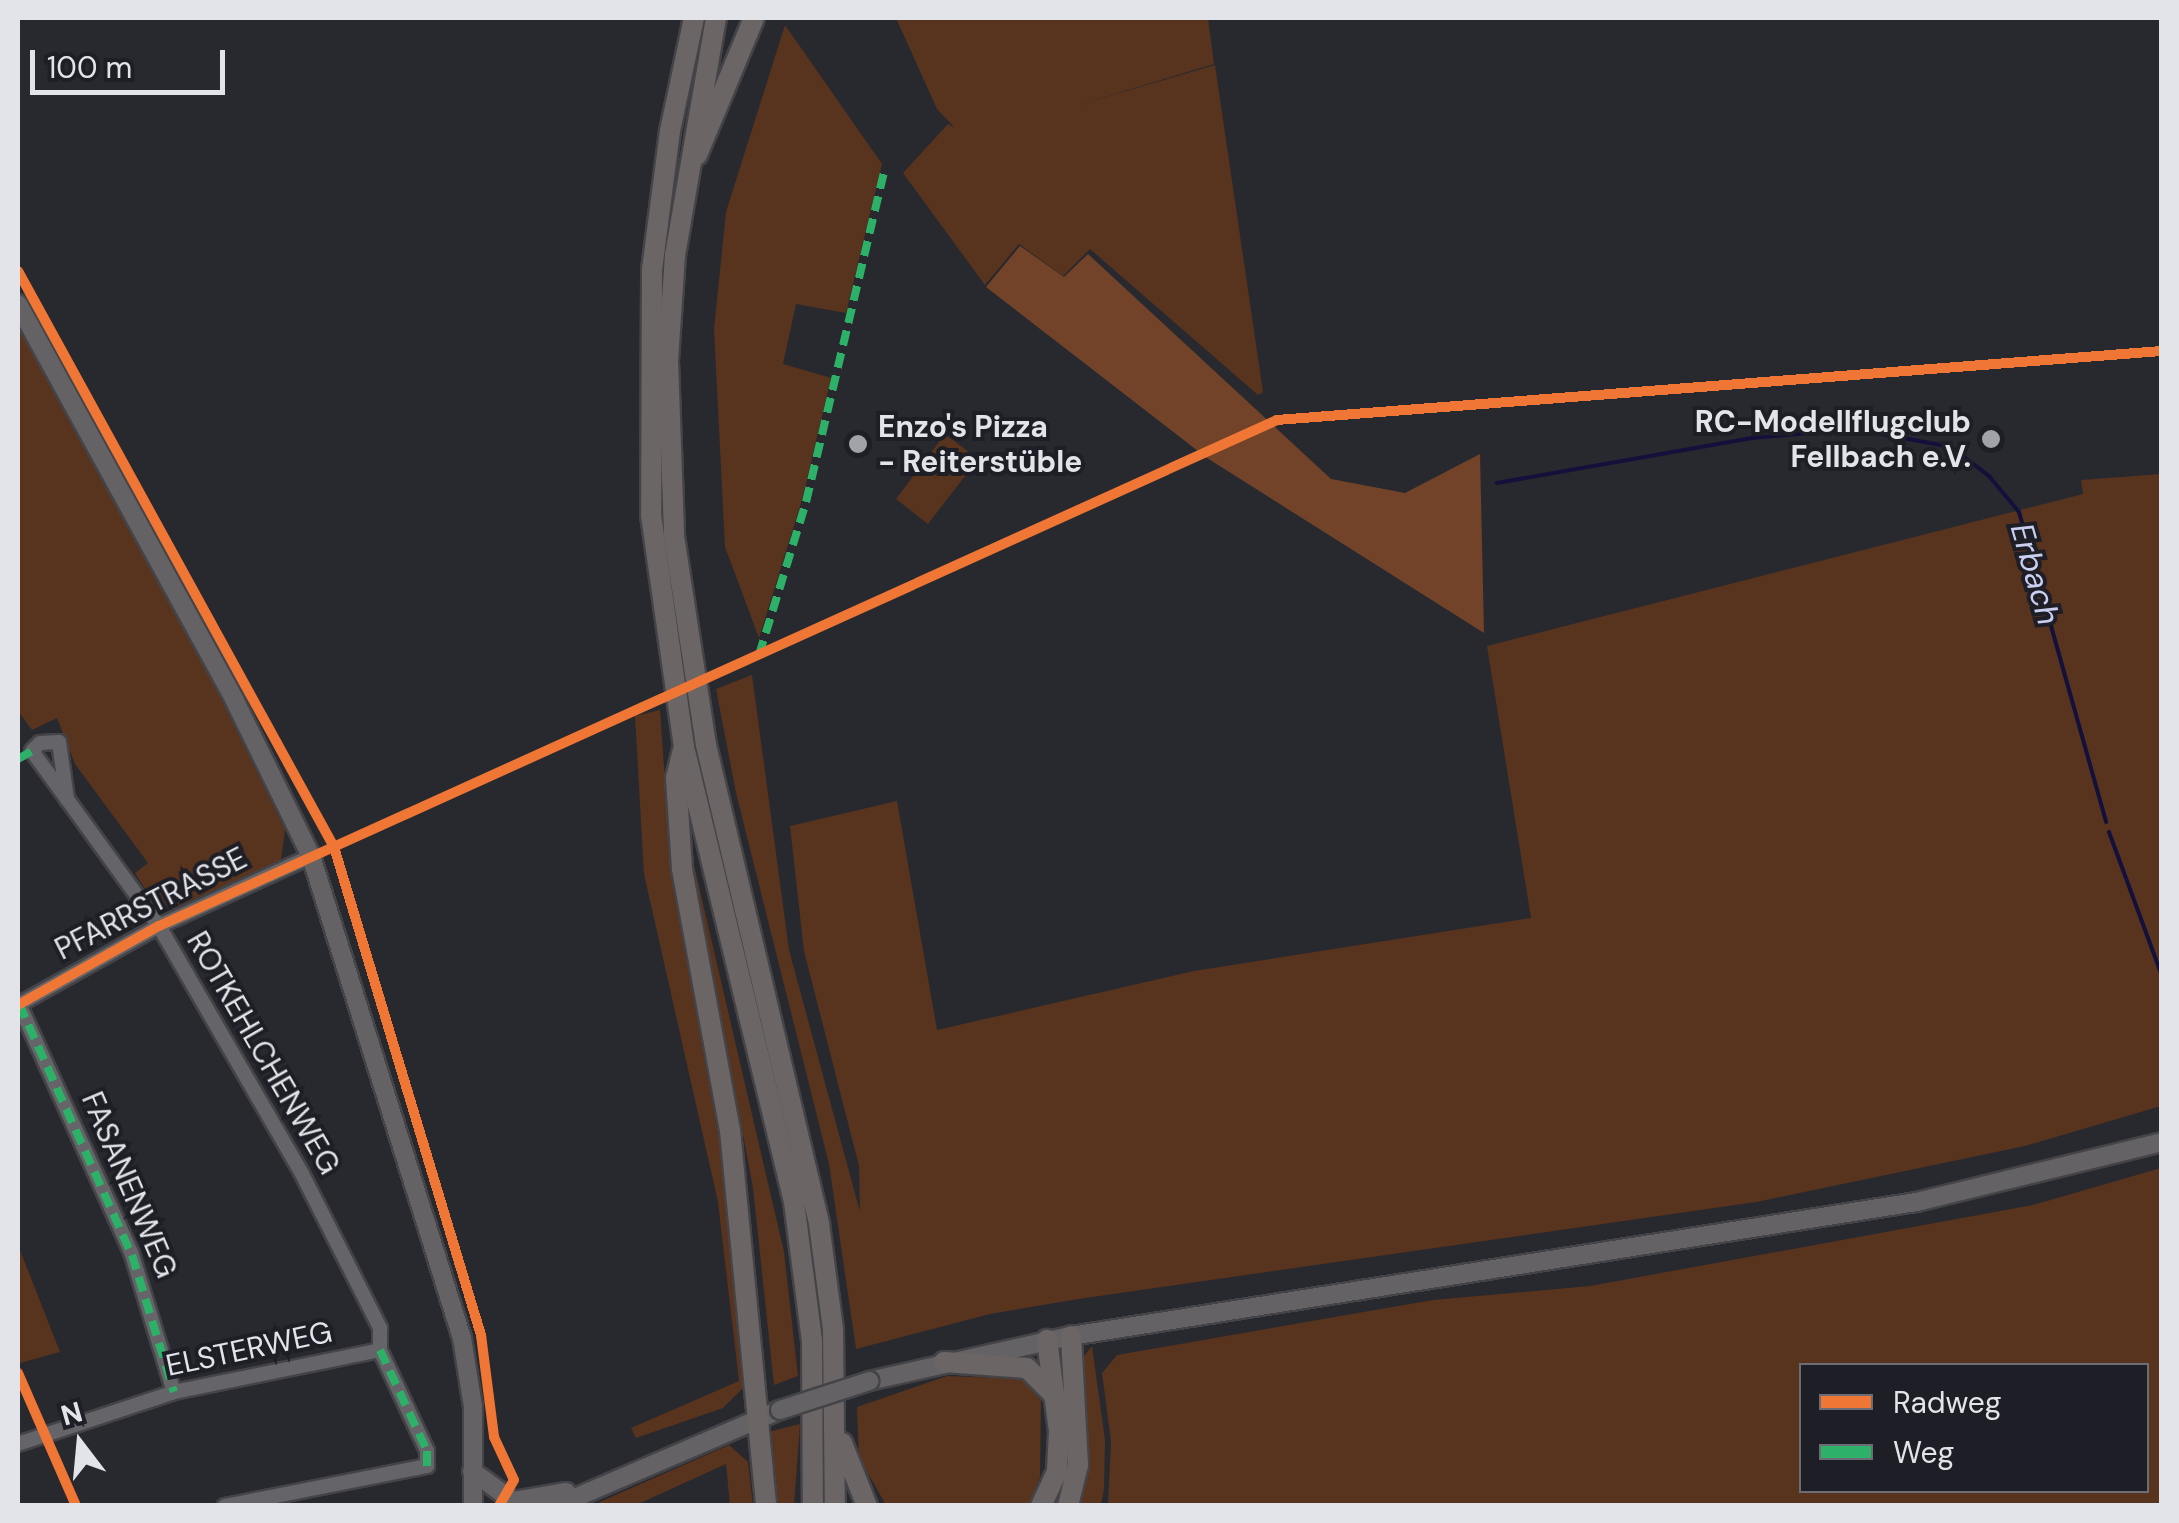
<!DOCTYPE html>
<html>
<head>
<meta charset="utf-8">
<style>
  body { margin:0 }
  #map { position:relative; width:2179px; height:1523px; overflow:hidden; background:#28292e; font-family:"DM Sans",sans-serif }
  div>[style] { position:absolute }
  .green>* { inset:0; background:#58331e }
  .forest>* { inset:0; background:#724328 }
  .stream>* { height:4px; margin:-2px; padding:0 2px; transform-origin:2px; border-radius:2px; background:#13103b }
  .roads { filter:drop-shadow(2px 0 #444448) drop-shadow(-2px 0 #444448) drop-shadow(0 2px #444448) drop-shadow(0 -2px #444448) }
  .minor>* { height:14px; margin:-7px; padding:0 7px; transform-origin:7px; border-radius:7px; background:#646469 }
  .major>* { height:18px; margin:-9px; padding:0 9px; transform-origin:9px; border-radius:9px; background:#646264 }
  .highway>* { height:20px; margin:-10px; padding:0 10px; transform-origin:10px; border-radius:10px; background:#6c6565 }
  .bridges { filter:drop-shadow(2px 0 #444448) drop-shadow(-2px 0 #444448) drop-shadow(0 2px #444448) drop-shadow(0 -2px #444448) }
  .major-bridge>* { height:18px; margin:-9px; padding:0 9px; transform-origin:9px; border-radius:9px; background:#646264 }
  .quiet>* { height:8px; margin-top:-4px; transform-origin:0; background:repeating-linear-gradient(90deg,#2db169 0 15px,transparent 0 23px) }
  .cycleway>* { height:10px; margin:-5px; padding:0 5px; transform-origin:5px; border-radius:5px; background:#f07635 }
  .dots>* { width:28px; height:28px; translate:-50% -50%; box-sizing:border-box; border:5px solid #1d1e26; border-radius:50% }
  span { translate:-50% -50%; white-space:nowrap; text-align:center; line-height:1.15; -webkit-text-stroke:8px #1d1e26; paint-order:stroke }
  .poi-label { font-size:30px; color:#e3e4ea; font-weight:700 }
  .right { translate:-100% -50%; text-align:right }
  .left { translate:0 -50%; text-align:left }
  .street-label { font-size:30px; color:#e3e4ea }
  .water-label { font-size:32px; color:#cacff0; font-style:italic }
  .frame { position:absolute; inset:0; border:20px solid #e3e4ea; pointer-events:none }
  .legend { position:absolute; left:1799px; top:1363px; width:350px; height:130px; box-sizing:border-box; background:#1d1e26; border:2px solid #6c6d74; margin:0; padding:12px 18px; list-style:none; font-size:30px; color:#e3e4ea }
  .legend li { display:flex; align-items:center; gap:20px; height:50px }
  .legend b { width:50px; border:2px solid #6c6d74 }
  .north { position:absolute; left:30px; top:1393px; width:100px; height:100px; -webkit-text-stroke:8px #1d1e26; paint-order:stroke; rotate:344deg; font-size:28px; font-weight:700; line-height:40px; text-align:center; color:#e3e4ea }
  .north::after { content:''; display:block; margin:auto; width:35px; height:45px; background:#e3e4ea; clip-path:polygon(50% 0,100% 100%,50% 72%,0 100%) }
  .scale { position:absolute; left:30px; top:50px; width:195px; height:45px; box-sizing:border-box; border:5px solid #e3e4ea; border-top:0; padding-left:12px; font-size:30px; line-height:35px; white-space:nowrap; color:#e3e4ea; -webkit-text-stroke:8px #1d1e26; paint-order:stroke }
</style>
</head>
<body>
<div id="map">
  <div class="green">
    <i style="clip-path:polygon(896px 18px,1208px 18px,1214px 64px,1075px 106px,1215px 65px,1263px 392px,1258px 395px,1090px 249px,1063px 276px,1019px 244px,985px 285px,903px 173px,948px 124px,955px 128px,937px 109px)"></i>
    <i style="clip-path:polygon(785px 25px,882px 164px,846px 313px,796px 304px,783px 364px,831px 378px,802px 500px,759px 638px,725px 547px,714px 329px,726px 212px)"></i>
    <i style="clip-path:polygon(18px 320px,210px 676px,285px 830px,281px 860px,172px 909px,151px 898px,135px 873px,148px 863px,75px 764px,57px 718px,32px 730px,18px 711px)"></i>
    <i style="clip-path:polygon(945px 434px,978px 459px,928px 524px,896px 499px)"></i>
    <i style="clip-path:polygon(2161px 474px,2161px 1106px,2025px 1146px,1756px 1202px,1085px 1298px,990px 1314px,856px 1349px,829px 1164px,736px 793px,716px 689px,752px 675px,789px 950px,860px 1212px,859px 1166px,804px 951px,790px 826px,897px 801px,937px 1030px,1194px 971px,1531px 918px,1487px 646px,2083px 494px,2081px 480px)"></i>
    <i style="clip-path:polygon(660px 710px,672px 880px,726px 1178px,745px 1386px,723px 1408px,636px 1438px,631px 1428px,739px 1381px,718px 1202px,644px 874px,635px 716px)"></i>
    <i style="clip-path:polygon(687px 835px,784px 1252px,798px 1376px,774px 1385px,753px 1188px)"></i>
    <i style="clip-path:polygon(evenodd,2161px 1168px,2161px 1505px,1108px 1505px,1111px 1441px,1102px 1373px,1117px 1355px,1433px 1300px,1590px 1286px,2033px 1205px,2161px 1168px,1802px 1366px,2146px 1366px,2146px 1490px,1802px 1490px,1802px 1366px)"></i>
    <i style="clip-path:polygon(18px 1245px,60px 1352px,20px 1363px,18px 1355px)"></i>
    <i style="clip-path:polygon(1092px 1346px,1105px 1440px,1104px 1489px,1101px 1505px,1078px 1506px,1085px 1488px,1082px 1359px)"></i>
    <i style="clip-path:polygon(947px 1376px,1025px 1379px,1041px 1401px,1040px 1477px,1028px 1506px,886px 1505px,859px 1458px,857px 1407px)"></i>
    <i style="clip-path:polygon(800px 1424px,794px 1505px,775px 1505px,768px 1432px)"></i>
    <i style="clip-path:polygon(729px 1445px,748px 1462px,753px 1505px,730px 1505px,726px 1464px,636px 1505px,593px 1505px)"></i>
  </div>
  <div class="forest">
    <i style="clip-path:polygon(1020px 246px,1064px 277px,1088px 254px,1331px 479px,1405px 493px,1480px 454px,1484px 633px,1207px 458px,986px 287px)"></i>
  </div>
  <div class="stream">
    <i style="left:1497px;top:483px;width:259px;rotate:-10deg"></i>
    <i style="left:1752px;top:438px;width:103px;rotate:-5deg"></i>
    <i style="left:1855px;top:429px;width:98px;rotate:10.6deg"></i>
    <i style="left:1951px;top:447px;width:48px;rotate:37.3deg"></i>
    <i style="left:1989px;top:476px;width:47px;rotate:50.2deg"></i>
    <i style="left:2019px;top:512px;width:322px;rotate:74.3deg"></i>
    <i style="left:2109px;top:832px;width:153px;rotate:69.8deg"></i>
  </div>
  <div class="roads">
    <div class="minor">
      <i style="left:67px;top:799px;width:59px;rotate:-126.1deg"></i>
      <i style="left:32px;top:751px;width:11px;rotate:-45deg"></i>
      <i style="left:40px;top:743px;width:19px;rotate:-3deg"></i>
      <i style="left:59px;top:742px;width:58px;rotate:82deg"></i>
      <i style="left:67px;top:799px;width:157px;rotate:54.1deg"></i>
      <i style="left:159px;top:926px;width:284px;rotate:60deg"></i>
      <i style="left:301px;top:1172px;width:175px;rotate:63.1deg"></i>
      <i style="left:380px;top:1328px;width:22px;rotate:90deg"></i>
      <i style="left:380px;top:1350px;width:111px;rotate:65deg"></i>
      <i style="left:427px;top:1451px;width:15px;rotate:90deg"></i>
      <i style="left:427px;top:1466px;width:206px;rotate:168.8deg"></i>
      <i style="left:18px;top:1002px;width:277px;rotate:65.7deg"></i>
      <i style="left:132px;top:1255px;width:143px;rotate:73deg"></i>
      <i style="left:18px;top:1005px;width:162px;rotate:-29.3deg"></i>
      <i style="left:159px;top:926px;width:167px;rotate:-24.7deg"></i>
      <i style="left:18px;top:1444px;width:164px;rotate:-18.4deg"></i>
      <i style="left:174px;top:1392px;width:210px;rotate:-11.5deg"></i>
    </div>
    <div class="major">
      <i style="left:18px;top:304px;width:452px;rotate:61.3deg"></i>
      <i style="left:235px;top:701px;width:173px;rotate:63.9deg"></i>
      <i style="left:311px;top:856px;width:505px;rotate:72.61deg"></i>
      <i style="left:462px;top:1338px;width:70px;rotate:80.9deg"></i>
      <i style="left:473px;top:1407px;width:99px;rotate:90deg"></i>
      <i style="left:869px;top:1381px;width:207px;rotate:-12.6deg"></i>
      <i style="left:1071px;top:1336px;width:856px;rotate:-9.01deg"></i>
      <i style="left:1916px;top:1202px;width:253px;rotate:-13.7deg"></i>
      <i style="left:472px;top:1471px;width:51px;rotate:36.2deg"></i>
      <i style="left:513px;top:1501px;width:54px;rotate:-9.6deg"></i>
      <i style="left:556px;top:1506px;width:244px;rotate:-23.2deg"></i>
    </div>
    <div class="highway">
      <i style="left:694px;top:18px;width:116px;rotate:102deg"></i>
      <i style="left:670px;top:131px;width:139px;rotate:97.4deg"></i>
      <i style="left:652px;top:269px;width:246px;rotate:90.2deg"></i>
      <i style="left:651px;top:515px;width:234px;rotate:81.9deg"></i>
      <i style="left:684px;top:747px;width:468px;rotate:76.4deg"></i>
      <i style="left:794px;top:1202px;width:139px;rotate:82.6deg"></i>
      <i style="left:812px;top:1340px;width:166px;rotate:89.7deg"></i>
      <i style="left:716px;top:18px;width:241px;rotate:99.8deg"></i>
      <i style="left:675px;top:255px;width:106px;rotate:93.8deg"></i>
      <i style="left:668px;top:361px;width:175px;rotate:88deg"></i>
      <i style="left:674px;top:536px;width:211px;rotate:81.3deg"></i>
      <i style="left:706px;top:745px;width:492px;rotate:76.7deg"></i>
      <i style="left:819px;top:1224px;width:106px;rotate:82.4deg"></i>
      <i style="left:833px;top:1329px;width:177px;rotate:89.4deg"></i>
      <i style="left:697px;top:155px;width:148px;rotate:-67.4deg"></i>
      <i style="left:683px;top:750px;width:29px;rotate:104deg"></i>
      <i style="left:676px;top:778px;width:91px;rotate:86.2deg"></i>
      <i style="left:682px;top:869px;width:265px;rotate:79.6deg"></i>
      <i style="left:730px;top:1130px;width:378px;rotate:84.5deg"></i>
      <i style="left:944px;top:1362px;width:83px;rotate:4.1deg"></i>
      <i style="left:1027px;top:1368px;width:40px;rotate:45deg"></i>
      <i style="left:842px;top:1443px;width:68px;rotate:68.4deg"></i>
      <i style="left:1041px;top:1506px;width:38px;rotate:-65deg"></i>
      <i style="left:1057px;top:1471px;width:40px;rotate:-87.1deg"></i>
      <i style="left:1059px;top:1431px;width:92px;rotate:-97.5deg"></i>
      <i style="left:1068px;top:1506px;width:42px;rotate:-76.3deg"></i>
      <i style="left:1078px;top:1465px;width:129px;rotate:-93.1deg"></i>
    </div>
  </div>
  <div class="bridges">
    <div class="major-bridge">
      <i style="left:780px;top:1410px;width:94px;rotate:-18deg"></i>
    </div>
  </div>
  <div class="quiet">
    <i style="left:759px;top:655px;width:160px;rotate:-72.9deg"></i>
    <i style="left:806px;top:502px;width:339px;rotate:-76.7deg"></i>
    <i style="left:18px;top:759px;width:16px;rotate:-30deg"></i>
    <i style="left:19px;top:1004px;width:275px;rotate:65.8deg"></i>
    <i style="left:132px;top:1255px;width:143px;rotate:73deg"></i>
    <i style="left:380px;top:1350px;width:111px;rotate:65deg"></i>
    <i style="left:427px;top:1451px;width:15px;rotate:90deg"></i>
  </div>
  <div class="cycleway">
    <i style="left:18px;top:271px;width:657px;rotate:61.25deg"></i>
    <i style="left:334px;top:847px;width:510px;rotate:73.24deg"></i>
    <i style="left:481px;top:1335px;width:103px;rotate:82.7deg"></i>
    <i style="left:494px;top:1437px;width:47px;rotate:65.1deg"></i>
    <i style="left:514px;top:1480px;width:30px;rotate:120deg"></i>
    <i style="left:18px;top:1005px;width:162px;rotate:-29.3deg"></i>
    <i style="left:159px;top:926px;width:1227px;rotate:-24.35deg"></i>
    <i style="left:1277px;top:420px;width:888px;rotate:-4.46deg"></i>
    <i style="left:18px;top:1373px;width:145px;rotate:66.4deg"></i>
  </div>
  <div class="dots">
    <i style="left:1991px;top:439px;background:#a2a3a8"></i>
    <i style="left:858px;top:444px;background:#a2a3a8"></i>
  </div>
  <div class="poi-label">
    <span class="right" style="left:1971px;top:439px">RC-Modellflugclub<br>Fellbach e.V.</span>
    <span class="left" style="left:878px;top:444px">Enzo's Pizza<br>- Reiterstüble</span>
  </div>
  <div class="street-label">
    <span style="left:151px;top:904px;rotate:-27deg">PFARRSTRASSE</span>
    <span style="left:263px;top:1053px;rotate:60deg">ROTKEHLCHENWEG</span>
    <span style="left:129px;top:1185px;rotate:67deg">FASANENWEG</span>
    <span style="left:249px;top:1349px;rotate:-12deg">ELSTERWEG</span>
  </div>
  <div class="water-label">
    <span style="left:2035px;top:574px;rotate:74deg">Erbach</span>
  </div>
  <div class="frame"></div>
  <ul class="legend">
  <li><b style="height:12px;background:#f07635"></b>Radweg</li>
  <li><b style="height:12px;background:#2db169"></b>Weg</li>
  </ul>
  <div class="north">N</div>
  <div class="scale">100 m</div>
</div>
</body>
</html>
